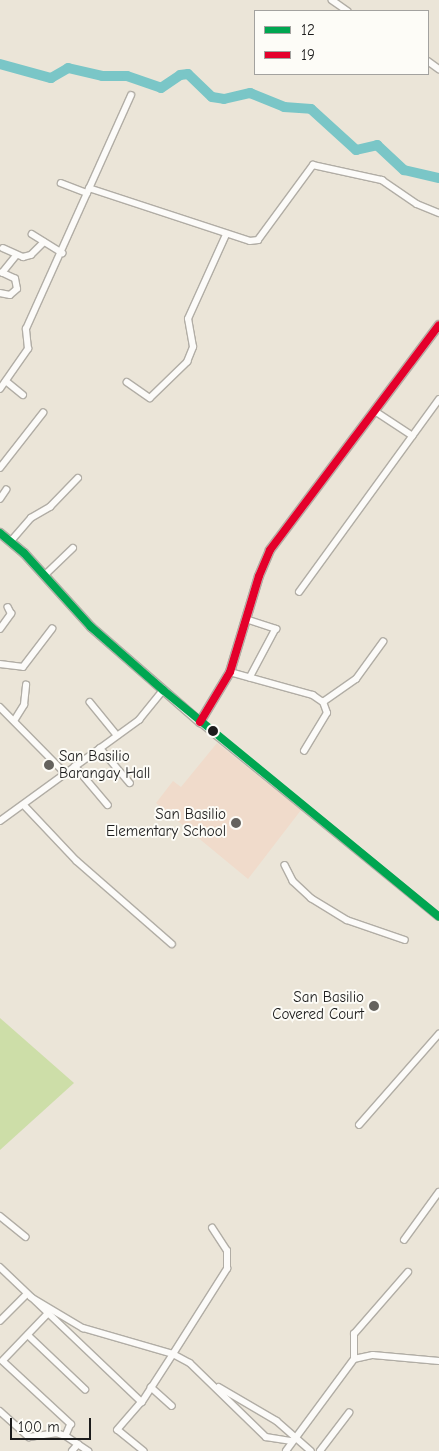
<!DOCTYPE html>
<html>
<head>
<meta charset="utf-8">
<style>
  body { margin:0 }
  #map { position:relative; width:439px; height:1451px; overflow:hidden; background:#ebe5d8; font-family:"Comic Neue",sans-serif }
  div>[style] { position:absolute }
  .built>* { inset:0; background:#f0dbcb }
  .green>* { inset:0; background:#cddea8 }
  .river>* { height:10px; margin:-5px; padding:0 5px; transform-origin:5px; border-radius:5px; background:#7ac6c7 }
  .roads { filter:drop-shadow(1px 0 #b1ada5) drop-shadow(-1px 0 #b1ada5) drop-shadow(0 1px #b1ada5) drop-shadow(0 -1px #b1ada5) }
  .street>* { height:5.5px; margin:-2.75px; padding:0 2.75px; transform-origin:2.75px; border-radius:2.75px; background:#fcfbf9 }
  .secondary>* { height:8px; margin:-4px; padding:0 4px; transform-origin:4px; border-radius:4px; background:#f5f3ee }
  .bus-1>* { height:8px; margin:-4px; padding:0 4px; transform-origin:4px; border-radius:4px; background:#00a651 }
  .bus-2>* { height:8px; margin:-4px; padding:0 4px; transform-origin:4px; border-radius:4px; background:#e4002b }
  .dots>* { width:14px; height:14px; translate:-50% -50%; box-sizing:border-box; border:2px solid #fdfcf7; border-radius:50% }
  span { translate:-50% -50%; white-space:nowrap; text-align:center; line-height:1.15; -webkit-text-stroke:4px #fdfcf7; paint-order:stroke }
  .poi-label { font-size:15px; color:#1c1c1c }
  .left { translate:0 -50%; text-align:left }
  .right { translate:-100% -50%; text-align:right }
  .legend { position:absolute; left:254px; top:10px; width:175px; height:65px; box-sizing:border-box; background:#fdfcf7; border:1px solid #a3a29f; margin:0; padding:6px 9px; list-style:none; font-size:15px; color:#1c1c1c }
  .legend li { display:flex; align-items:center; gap:10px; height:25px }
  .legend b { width:25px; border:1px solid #a3a29f }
  .scale { position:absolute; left:10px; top:1418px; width:81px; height:22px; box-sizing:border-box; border:2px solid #1c1c1c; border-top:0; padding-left:6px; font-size:15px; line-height:18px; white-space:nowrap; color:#1c1c1c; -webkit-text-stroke:4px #fdfcf7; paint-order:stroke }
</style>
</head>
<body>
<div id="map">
  <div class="built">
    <i style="clip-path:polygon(217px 743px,301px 810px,248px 879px,156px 803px,173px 781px,181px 787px)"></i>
  </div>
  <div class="green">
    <i style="clip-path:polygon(0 1018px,74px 1083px,0 1150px)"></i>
  </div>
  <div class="river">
    <i style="left:0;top:64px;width:53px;rotate:15.4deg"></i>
    <i style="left:51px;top:78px;width:20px;rotate:-30deg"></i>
    <i style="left:68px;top:68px;width:35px;rotate:13deg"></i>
    <i style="left:102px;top:76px;width:25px"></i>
    <i style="left:127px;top:76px;width:36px;rotate:19deg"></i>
    <i style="left:161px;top:88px;width:23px;rotate:-34deg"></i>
    <i style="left:180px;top:75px;width:8px;rotate:-7deg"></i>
    <i style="left:188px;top:74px;width:33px;rotate:44deg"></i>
    <i style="left:212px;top:97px;width:12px;rotate:9deg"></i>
    <i style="left:224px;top:99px;width:27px;rotate:-13deg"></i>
    <i style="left:250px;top:93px;width:37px;rotate:22deg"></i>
    <i style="left:284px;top:107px;width:27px;rotate:4deg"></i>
    <i style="left:311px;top:109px;width:61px;rotate:42.3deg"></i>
    <i style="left:356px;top:150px;width:22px;rotate:-13deg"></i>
    <i style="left:377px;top:145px;width:37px;rotate:43deg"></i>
    <i style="left:404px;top:170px;width:36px;rotate:13deg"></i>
  </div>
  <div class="roads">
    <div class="street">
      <i style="left:332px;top:0;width:19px;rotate:35deg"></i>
      <i style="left:428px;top:61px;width:14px;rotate:36deg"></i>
      <i style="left:61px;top:183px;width:28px;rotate:21deg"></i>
      <i style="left:89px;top:188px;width:169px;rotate:18.2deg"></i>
      <i style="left:250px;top:241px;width:8px;rotate:-7deg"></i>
      <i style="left:258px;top:240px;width:93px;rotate:-53.7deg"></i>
      <i style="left:313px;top:165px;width:71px;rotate:12.3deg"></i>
      <i style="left:382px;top:180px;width:42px;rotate:34.4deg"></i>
      <i style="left:417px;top:204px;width:24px;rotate:22deg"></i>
      <i style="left:32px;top:234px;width:36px;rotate:32deg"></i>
      <i style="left:3px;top:248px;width:22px;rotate:24deg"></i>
      <i style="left:23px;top:257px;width:8px;rotate:-14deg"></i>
      <i style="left:31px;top:255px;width:18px;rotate:-45deg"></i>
      <i style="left:0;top:293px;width:10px;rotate:11deg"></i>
      <i style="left:10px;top:295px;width:9px;rotate:-41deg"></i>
      <i style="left:17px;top:289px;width:10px;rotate:-101deg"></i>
      <i style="left:15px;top:279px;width:14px;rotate:-155deg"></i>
      <i style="left:2px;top:273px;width:22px;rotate:-51deg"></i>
      <i style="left:6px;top:381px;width:22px;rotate:39deg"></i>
      <i style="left:127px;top:382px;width:28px;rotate:35deg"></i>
      <i style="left:150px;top:398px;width:52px;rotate:-44.2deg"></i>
      <i style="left:187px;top:362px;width:16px;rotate:-68deg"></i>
      <i style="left:193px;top:347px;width:28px;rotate:-100deg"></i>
      <i style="left:188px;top:319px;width:92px;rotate:-65.7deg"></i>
      <i style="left:0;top:389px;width:49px;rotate:-55deg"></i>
      <i style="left:28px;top:349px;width:20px;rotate:-96deg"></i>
      <i style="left:26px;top:329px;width:256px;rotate:-65.8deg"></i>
      <i style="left:375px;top:411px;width:45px;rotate:33.3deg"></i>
      <i style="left:0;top:468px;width:70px;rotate:-52deg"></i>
      <i style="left:0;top:499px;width:11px;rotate:-56deg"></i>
      <i style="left:11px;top:541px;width:30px;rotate:-49deg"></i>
      <i style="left:31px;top:518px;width:22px;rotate:-30deg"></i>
      <i style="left:50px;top:507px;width:40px;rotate:-46deg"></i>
      <i style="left:44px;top:576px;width:40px;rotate:-44deg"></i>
      <i style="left:299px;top:592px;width:238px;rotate:-54deg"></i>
      <i style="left:246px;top:619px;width:32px;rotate:18deg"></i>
      <i style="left:276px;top:629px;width:55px;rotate:118deg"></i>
      <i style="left:0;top:629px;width:19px;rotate:-54deg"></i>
      <i style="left:11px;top:614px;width:7px;rotate:-117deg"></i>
      <i style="left:0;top:664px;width:23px;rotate:7deg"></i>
      <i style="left:23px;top:667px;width:48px;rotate:-52.7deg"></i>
      <i style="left:230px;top:672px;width:86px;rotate:15.5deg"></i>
      <i style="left:313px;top:695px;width:12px;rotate:35deg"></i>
      <i style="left:323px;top:702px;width:40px;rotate:-34.9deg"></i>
      <i style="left:356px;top:679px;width:46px;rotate:-53.9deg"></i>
      <i style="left:90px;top:702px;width:43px;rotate:50.7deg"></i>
      <i style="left:0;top:707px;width:93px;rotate:45.4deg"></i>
      <i style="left:14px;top:721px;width:19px;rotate:-58deg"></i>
      <i style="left:24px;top:705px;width:20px;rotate:-84deg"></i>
      <i style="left:200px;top:722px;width:308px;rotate:39.2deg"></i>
      <i style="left:100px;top:748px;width:46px;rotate:49.4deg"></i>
      <i style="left:304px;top:751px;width:44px;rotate:-58.8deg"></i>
      <i style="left:327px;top:713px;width:12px;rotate:-110deg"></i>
      <i style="left:75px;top:766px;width:51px;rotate:49.8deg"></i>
      <i style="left:24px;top:805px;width:77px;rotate:46.6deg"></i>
      <i style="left:77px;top:861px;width:126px;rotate:41.1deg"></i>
      <i style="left:0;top:821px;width:172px;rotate:-36deg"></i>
      <i style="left:139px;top:720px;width:38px;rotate:-51deg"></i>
      <i style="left:285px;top:865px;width:18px;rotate:63deg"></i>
      <i style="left:293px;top:881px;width:25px;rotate:43deg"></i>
      <i style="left:311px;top:898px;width:42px;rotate:31.4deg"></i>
      <i style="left:347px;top:920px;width:61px;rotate:19deg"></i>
      <i style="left:359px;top:1125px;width:121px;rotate:-48.7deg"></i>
      <i style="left:0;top:1216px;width:33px;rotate:39deg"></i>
      <i style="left:404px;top:1240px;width:59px;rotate:-53.9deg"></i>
      <i style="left:0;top:1267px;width:196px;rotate:43.6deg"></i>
      <i style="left:142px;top:1402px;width:37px;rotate:131deg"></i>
      <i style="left:118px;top:1430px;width:33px;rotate:39deg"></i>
      <i style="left:31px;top:1297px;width:61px;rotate:30.8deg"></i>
      <i style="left:83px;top:1328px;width:94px;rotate:16.1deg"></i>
      <i style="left:173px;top:1354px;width:101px;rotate:-57.6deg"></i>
      <i style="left:227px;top:1269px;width:18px;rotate:-90deg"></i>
      <i style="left:227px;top:1251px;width:27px;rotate:-123deg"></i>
      <i style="left:49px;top:1313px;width:66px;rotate:133.8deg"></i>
      <i style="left:3px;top:1361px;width:93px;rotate:42.8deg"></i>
      <i style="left:71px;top:1424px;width:13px;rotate:113deg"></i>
      <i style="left:0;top:1321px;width:38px;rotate:-45deg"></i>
      <i style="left:28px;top:1335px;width:79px;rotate:43.5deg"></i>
      <i style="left:354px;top:1359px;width:25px;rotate:-90deg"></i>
      <i style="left:354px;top:1334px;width:82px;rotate:-48.9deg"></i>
      <i style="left:151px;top:1387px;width:28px;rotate:42deg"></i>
      <i style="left:219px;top:1387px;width:67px;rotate:30.4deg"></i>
      <i style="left:277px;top:1421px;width:45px;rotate:41.4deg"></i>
      <i style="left:142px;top:1402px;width:57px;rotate:-57.1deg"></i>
      <i style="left:173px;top:1354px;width:19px;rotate:28deg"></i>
      <i style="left:190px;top:1363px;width:106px;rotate:44.2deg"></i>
      <i style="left:266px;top:1437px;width:26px;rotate:9deg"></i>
      <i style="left:0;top:1411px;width:39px;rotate:42deg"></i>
      <i style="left:29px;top:1437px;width:27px;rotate:-8deg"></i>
      <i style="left:56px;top:1433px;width:10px;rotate:17deg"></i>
      <i style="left:66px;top:1436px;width:27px;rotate:34deg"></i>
      <i style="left:72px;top:1451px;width:9px;rotate:-49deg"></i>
      <i style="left:286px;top:1451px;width:114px;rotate:-53.5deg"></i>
      <i style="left:354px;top:1359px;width:19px;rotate:-12deg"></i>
      <i style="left:373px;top:1355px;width:66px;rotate:5.2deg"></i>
      <i style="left:320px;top:1451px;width:48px;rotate:-52.7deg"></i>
    </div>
    <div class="secondary">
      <i style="left:0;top:533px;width:31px;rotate:40deg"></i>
      <i style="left:24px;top:553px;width:100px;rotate:47.8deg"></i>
      <i style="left:91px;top:627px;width:145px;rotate:41.1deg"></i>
      <i style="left:200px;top:722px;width:58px;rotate:-59deg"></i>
      <i style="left:230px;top:672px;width:100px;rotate:-73.2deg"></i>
      <i style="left:259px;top:576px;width:28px;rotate:-67deg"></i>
      <i style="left:270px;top:550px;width:281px;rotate:-53.1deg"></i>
    </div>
  </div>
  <div class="bus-1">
    <i style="left:0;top:533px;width:31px;rotate:40deg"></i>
    <i style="left:24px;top:553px;width:100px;rotate:47.8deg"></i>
    <i style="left:91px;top:627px;width:96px;rotate:41.2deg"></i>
    <i style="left:163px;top:690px;width:357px;rotate:39.4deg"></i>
  </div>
  <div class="bus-2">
    <i style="left:200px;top:722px;width:58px;rotate:-59deg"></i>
    <i style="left:230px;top:672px;width:100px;rotate:-73.2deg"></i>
    <i style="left:259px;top:576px;width:28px;rotate:-67deg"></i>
    <i style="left:270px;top:550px;width:281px;rotate:-53.1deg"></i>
  </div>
  <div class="dots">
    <i style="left:213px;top:731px;background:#1c1c1c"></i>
    <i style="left:49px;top:765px;background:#64625e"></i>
    <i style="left:236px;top:823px;background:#64625e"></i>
    <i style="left:374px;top:1006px;background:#64625e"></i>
  </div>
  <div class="poi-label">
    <span class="left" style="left:59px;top:765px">San Basilio<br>Barangay Hall</span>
    <span class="right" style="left:226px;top:823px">San Basilio<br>Elementary School</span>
    <span class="right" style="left:364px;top:1006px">San Basilio<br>Covered Court</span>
  </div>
  <ul class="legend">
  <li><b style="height:6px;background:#00a651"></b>12</li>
  <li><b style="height:6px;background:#e4002b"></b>19</li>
  </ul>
  <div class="scale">100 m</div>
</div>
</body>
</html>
